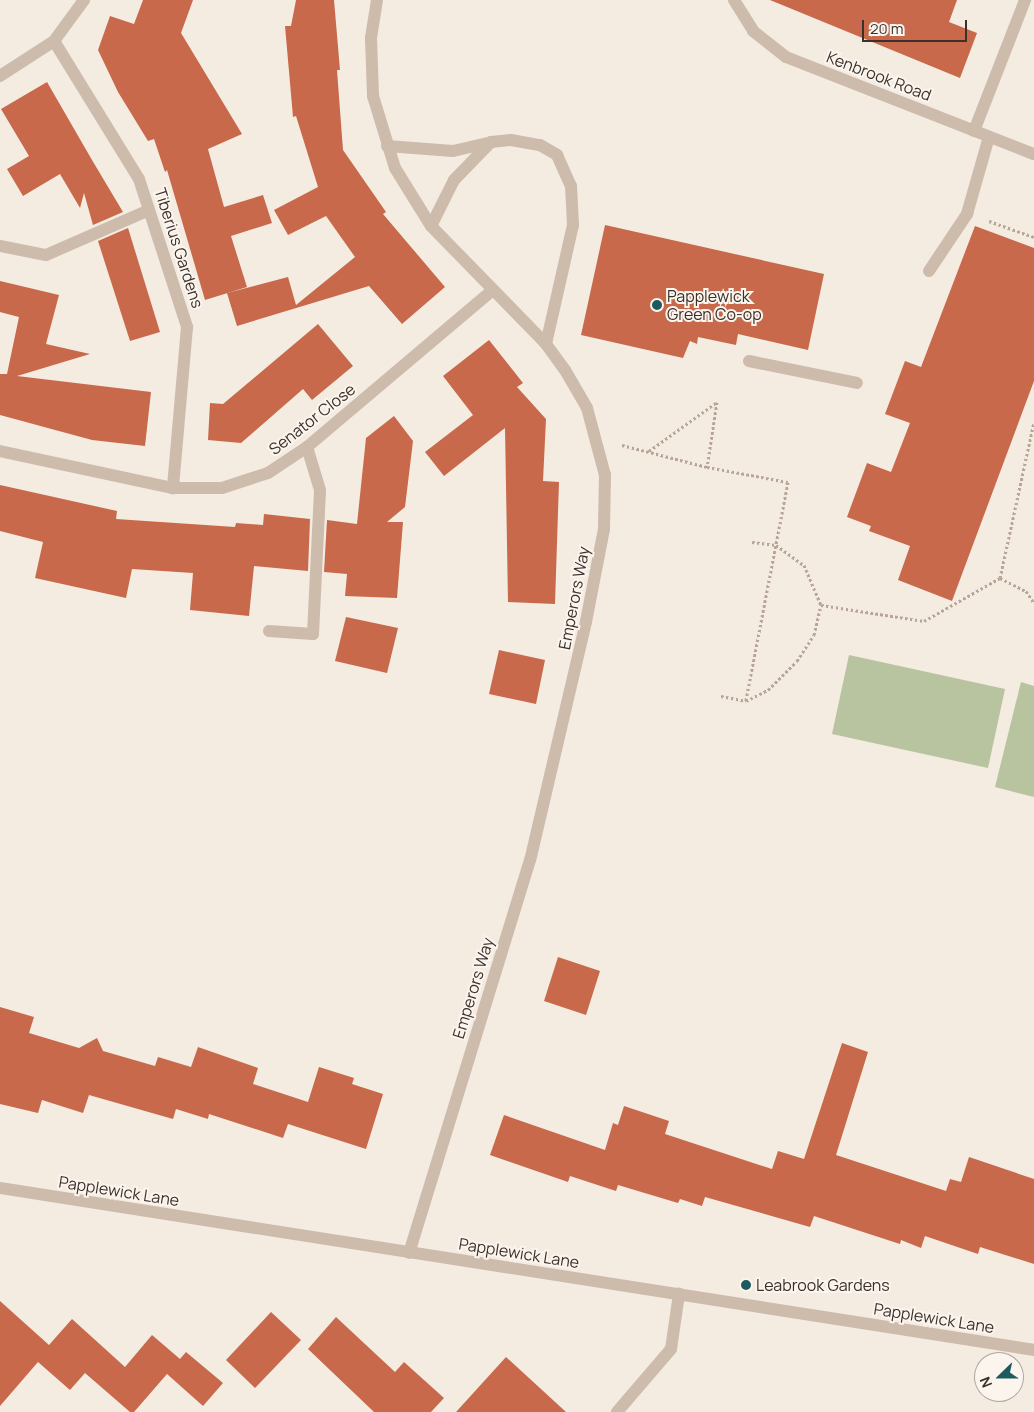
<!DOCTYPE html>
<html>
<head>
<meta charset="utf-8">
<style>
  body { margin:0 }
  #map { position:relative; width:1034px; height:1412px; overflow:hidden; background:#f4ebe1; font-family:Manrope,sans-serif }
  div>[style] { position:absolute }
  .green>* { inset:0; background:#b8c4a0 }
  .building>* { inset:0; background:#c8694b }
  .path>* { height:3px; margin-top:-1.5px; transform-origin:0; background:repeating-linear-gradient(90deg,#b9a596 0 2.5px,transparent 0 5px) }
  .service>* { height:12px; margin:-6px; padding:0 6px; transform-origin:6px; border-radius:6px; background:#cdbbac }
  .minor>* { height:12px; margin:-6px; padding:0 6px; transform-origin:6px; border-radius:6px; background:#cdbbac }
  .tertiary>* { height:12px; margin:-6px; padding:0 6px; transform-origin:6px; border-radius:6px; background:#cdbbac }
  .dots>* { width:14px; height:14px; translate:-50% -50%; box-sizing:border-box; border:2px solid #fbf5ee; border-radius:50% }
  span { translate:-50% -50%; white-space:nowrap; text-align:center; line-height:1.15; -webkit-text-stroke:4px #fbf5ee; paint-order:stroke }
  .street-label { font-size:16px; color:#3b302b }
  .poi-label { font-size:16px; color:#3b302b }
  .left { translate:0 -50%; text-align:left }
  .north { position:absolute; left:974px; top:1352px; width:50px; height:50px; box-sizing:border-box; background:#fbf5ee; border:1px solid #aea6a0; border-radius:50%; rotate:248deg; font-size:14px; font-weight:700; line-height:20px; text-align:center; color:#3b302b }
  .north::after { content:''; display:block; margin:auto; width:18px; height:22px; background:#1f5a5e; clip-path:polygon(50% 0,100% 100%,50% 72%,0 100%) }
  .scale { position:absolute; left:862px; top:20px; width:105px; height:22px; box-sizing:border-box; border:2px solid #3b302b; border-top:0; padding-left:6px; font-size:15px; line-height:18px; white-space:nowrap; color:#3b302b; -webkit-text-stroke:4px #fbf5ee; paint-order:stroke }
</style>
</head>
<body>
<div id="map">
  <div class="green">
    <i style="clip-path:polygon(849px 655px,1005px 689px,988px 768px,832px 734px)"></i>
    <i style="clip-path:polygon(1021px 682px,1034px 686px,1034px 797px,995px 787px)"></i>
  </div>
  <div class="building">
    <i style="clip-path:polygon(143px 0,193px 0,181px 33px,242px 134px,208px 149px,224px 207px,263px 195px,272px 223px,231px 236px,247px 287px,205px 300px,167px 170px,165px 172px,154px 139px,148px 141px,118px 92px,98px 50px,110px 16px,134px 24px)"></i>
    <i style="clip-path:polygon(296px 0,334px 0,340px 70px,337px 70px,343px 150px,386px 212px,383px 214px,445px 287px,402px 324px,369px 286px,237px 326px,227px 293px,288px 277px,296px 305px,355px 257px,326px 216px,288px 235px,274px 210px,318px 187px,296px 116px,293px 117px,285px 26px,291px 26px)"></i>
    <i style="clip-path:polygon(770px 0,957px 0,949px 22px,977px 33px,960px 78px)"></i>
    <i style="clip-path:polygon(47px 82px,92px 160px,123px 212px,93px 225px,84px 193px,80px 208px,60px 174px,23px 196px,7px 169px,29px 156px,1px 109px)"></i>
    <i style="clip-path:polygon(605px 225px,824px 274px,808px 350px,738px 334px,736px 345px,698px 337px,697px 344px,690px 341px,683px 358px,581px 335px)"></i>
    <i style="clip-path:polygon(975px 226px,1034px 248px,1034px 381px,952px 601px,898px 580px,910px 546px,869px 531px,871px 526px,847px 517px,867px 463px,891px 472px,910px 423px,885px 414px,905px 361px,921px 367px)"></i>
    <i style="clip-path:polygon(128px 228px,160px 332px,130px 341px,98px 241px)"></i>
    <i style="clip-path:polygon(0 281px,59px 295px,46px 344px,90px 354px,17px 376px,151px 392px,145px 446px,92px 440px,0 415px,0 374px,7px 374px,19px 317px,0 312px)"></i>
    <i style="clip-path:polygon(318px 324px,353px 366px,312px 400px,303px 389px,241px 443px,208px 440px,210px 403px,223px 404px)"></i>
    <i style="clip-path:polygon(489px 340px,523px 383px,517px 387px,546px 419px,543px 481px,559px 482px,555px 604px,508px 602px,505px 428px,444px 476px,425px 452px,473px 415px,443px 376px)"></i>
    <i style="clip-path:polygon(394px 416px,413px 441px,405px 507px,387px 522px,403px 522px,397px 598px,345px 596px,347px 574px,324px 572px,327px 520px,357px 524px,366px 438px)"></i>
    <i style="clip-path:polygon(0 485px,117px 511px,116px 519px,235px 527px,236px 523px,263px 525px,264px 514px,310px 519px,308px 571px,254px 566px,249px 616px,190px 610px,193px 573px,132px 569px,126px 598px,35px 578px,43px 542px,0 531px)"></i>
    <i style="clip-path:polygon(346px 617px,398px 628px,387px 673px,335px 661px)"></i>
    <i style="clip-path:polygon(499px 650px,545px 660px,536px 704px,489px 694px)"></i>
    <i style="clip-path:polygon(558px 957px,600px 971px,586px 1015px,544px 1001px)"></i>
    <i style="clip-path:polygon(0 1007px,34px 1017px,29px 1033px,79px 1048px,97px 1038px,103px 1051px,155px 1066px,158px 1057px,191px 1067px,198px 1047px,258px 1068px,253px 1084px,308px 1102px,319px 1067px,354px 1078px,352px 1084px,383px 1094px,366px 1149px,288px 1124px,283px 1138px,209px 1114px,208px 1119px,176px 1109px,173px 1119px,89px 1095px,83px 1113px,42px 1100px,38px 1113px,0 1104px)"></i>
    <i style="clip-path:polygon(842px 1043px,868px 1052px,836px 1155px,946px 1191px,950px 1179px,961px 1182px,969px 1157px,1034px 1179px,1034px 1264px,980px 1247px,978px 1254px,925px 1236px,921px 1248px,901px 1240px,900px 1244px,814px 1216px,810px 1227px,705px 1197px,702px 1206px,680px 1199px,678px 1203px,618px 1185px,616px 1191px,570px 1176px,568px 1182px,490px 1155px,504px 1115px,605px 1150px,613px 1123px,618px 1125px,624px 1106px,669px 1121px,665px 1134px,772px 1169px,778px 1151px,804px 1159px)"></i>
    <i style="clip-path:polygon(0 1301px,49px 1345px,72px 1319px,125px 1367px,152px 1335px,180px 1359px,186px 1352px,223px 1383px,203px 1406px,167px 1374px,134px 1412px,130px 1412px,85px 1373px,70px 1390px,38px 1362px,0 1406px)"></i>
    <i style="clip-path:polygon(271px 1312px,301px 1340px,255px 1388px,226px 1360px)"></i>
    <i style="clip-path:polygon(336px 1317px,395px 1372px,404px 1362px,444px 1398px,431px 1412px,374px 1412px,308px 1349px)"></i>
    <i style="clip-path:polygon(506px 1357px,566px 1412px,456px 1412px)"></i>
  </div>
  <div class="path">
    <i style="left:989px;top:221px;width:48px;rotate:19.6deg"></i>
    <i style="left:622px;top:445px;width:88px;rotate:14.5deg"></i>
    <i style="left:707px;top:467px;width:82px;rotate:10.5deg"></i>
    <i style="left:788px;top:482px;width:223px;rotate:100.9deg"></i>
    <i style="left:649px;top:451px;width:84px;rotate:-35.8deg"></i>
    <i style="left:717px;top:402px;width:66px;rotate:98.7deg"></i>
    <i style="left:752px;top:542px;width:24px;rotate:7deg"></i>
    <i style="left:776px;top:545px;width:34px;rotate:36deg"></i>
    <i style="left:804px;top:565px;width:43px;rotate:67deg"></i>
    <i style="left:821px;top:605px;width:104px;rotate:8.8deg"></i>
    <i style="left:924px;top:621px;width:87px;rotate:-29.5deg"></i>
    <i style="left:1000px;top:578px;width:29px;rotate:27deg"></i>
    <i style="left:1026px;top:591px;width:14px;rotate:56deg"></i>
    <i style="left:1000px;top:578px;width:160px;rotate:-77.7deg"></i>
    <i style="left:721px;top:696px;width:25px;rotate:11deg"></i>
    <i style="left:746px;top:701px;width:25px;rotate:-27deg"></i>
    <i style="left:768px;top:690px;width:41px;rotate:-45deg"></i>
    <i style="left:797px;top:661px;width:31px;rotate:-57deg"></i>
    <i style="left:814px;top:635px;width:31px;rotate:-77deg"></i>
  </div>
  <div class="service">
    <i style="left:387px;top:146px;width:66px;rotate:4.3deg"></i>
    <i style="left:453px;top:151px;width:39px;rotate:-13deg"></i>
    <i style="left:431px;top:226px;width:51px;rotate:-63.4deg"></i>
    <i style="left:454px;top:180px;width:53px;rotate:-45.8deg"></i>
    <i style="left:491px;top:142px;width:20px;rotate:-6deg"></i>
    <i style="left:511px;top:140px;width:29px;rotate:10deg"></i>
    <i style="left:540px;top:145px;width:20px;rotate:30deg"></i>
    <i style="left:557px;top:155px;width:34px;rotate:66deg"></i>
    <i style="left:571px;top:186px;width:39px;rotate:87deg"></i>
    <i style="left:573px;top:225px;width:122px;rotate:102.8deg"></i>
    <i style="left:0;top:246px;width:47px;rotate:11.1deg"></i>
    <i style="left:46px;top:255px;width:112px;rotate:-23.6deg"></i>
    <i style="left:929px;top:271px;width:69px;rotate:-56.3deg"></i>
    <i style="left:967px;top:214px;width:80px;rotate:-74.1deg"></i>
    <i style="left:749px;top:361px;width:110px;rotate:11.5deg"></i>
    <i style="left:269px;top:631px;width:44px;rotate:3.9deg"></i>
    <i style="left:313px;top:634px;width:144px;rotate:-87.2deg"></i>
    <i style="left:320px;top:490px;width:45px;rotate:-106.8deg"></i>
  </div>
  <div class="minor">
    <i style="left:377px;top:0;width:38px;rotate:99deg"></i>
    <i style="left:371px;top:38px;width:58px;rotate:88deg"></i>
    <i style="left:373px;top:96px;width:75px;rotate:73deg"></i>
    <i style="left:395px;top:168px;width:68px;rotate:58.2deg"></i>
    <i style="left:431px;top:226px;width:165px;rotate:45.7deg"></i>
    <i style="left:546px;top:344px;width:32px;rotate:54deg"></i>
    <i style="left:565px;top:370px;width:44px;rotate:59.9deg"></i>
    <i style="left:587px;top:408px;width:69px;rotate:75deg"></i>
    <i style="left:605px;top:475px;width:54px;rotate:91.1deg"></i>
    <i style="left:604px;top:529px;width:95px;rotate:101deg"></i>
    <i style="left:586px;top:622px;width:244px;rotate:103.2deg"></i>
    <i style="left:530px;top:860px;width:411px;rotate:107.1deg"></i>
    <i style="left:734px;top:0;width:36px;rotate:58deg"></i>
    <i style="left:753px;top:31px;width:42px;rotate:38.2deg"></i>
    <i style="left:786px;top:57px;width:266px;rotate:21.4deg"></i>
    <i style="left:54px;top:41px;width:162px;rotate:58.4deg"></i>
    <i style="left:139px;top:179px;width:156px;rotate:72deg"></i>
    <i style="left:187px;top:327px;width:162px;rotate:95deg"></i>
    <i style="left:0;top:76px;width:64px;rotate:-32.9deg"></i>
    <i style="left:54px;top:41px;width:51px;rotate:-53.8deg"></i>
    <i style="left:974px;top:131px;width:141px;rotate:-68.7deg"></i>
    <i style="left:0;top:451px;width:177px;rotate:12.1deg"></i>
    <i style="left:173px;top:488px;width:49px"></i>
    <i style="left:222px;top:488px;width:48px;rotate:-18.1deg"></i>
    <i style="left:268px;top:473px;width:47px;rotate:-33.7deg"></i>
    <i style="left:307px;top:447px;width:243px;rotate:-40.2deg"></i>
    <i style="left:617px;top:1412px;width:83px;rotate:-49.4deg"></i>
    <i style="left:671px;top:1349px;width:56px;rotate:-81.7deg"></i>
  </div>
  <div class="tertiary">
    <i style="left:0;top:1188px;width:1047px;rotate:8.9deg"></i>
  </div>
  <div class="dots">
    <i style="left:657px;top:305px;background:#1f5a5e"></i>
    <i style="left:746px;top:1285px;background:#1f5a5e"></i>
  </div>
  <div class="street-label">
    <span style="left:879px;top:76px;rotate:21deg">Kenbrook Road</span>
    <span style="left:179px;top:248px;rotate:72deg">Tiberius Gardens</span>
    <span style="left:312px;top:419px;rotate:-38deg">Senator Close</span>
    <span style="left:574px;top:598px;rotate:-79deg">Emperors Way</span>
    <span style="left:473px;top:988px;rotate:-73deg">Emperors Way</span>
    <span style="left:119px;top:1191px;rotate:9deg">Papplewick Lane</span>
    <span style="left:519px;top:1253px;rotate:9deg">Papplewick Lane</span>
    <span style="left:934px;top:1318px;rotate:9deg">Papplewick Lane</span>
  </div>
  <div class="poi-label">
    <span class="left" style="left:667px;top:305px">Papplewick<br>Green Co-op</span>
    <span class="left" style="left:756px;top:1285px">Leabrook Gardens</span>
  </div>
  <div class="north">N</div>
  <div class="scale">20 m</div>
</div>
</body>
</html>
